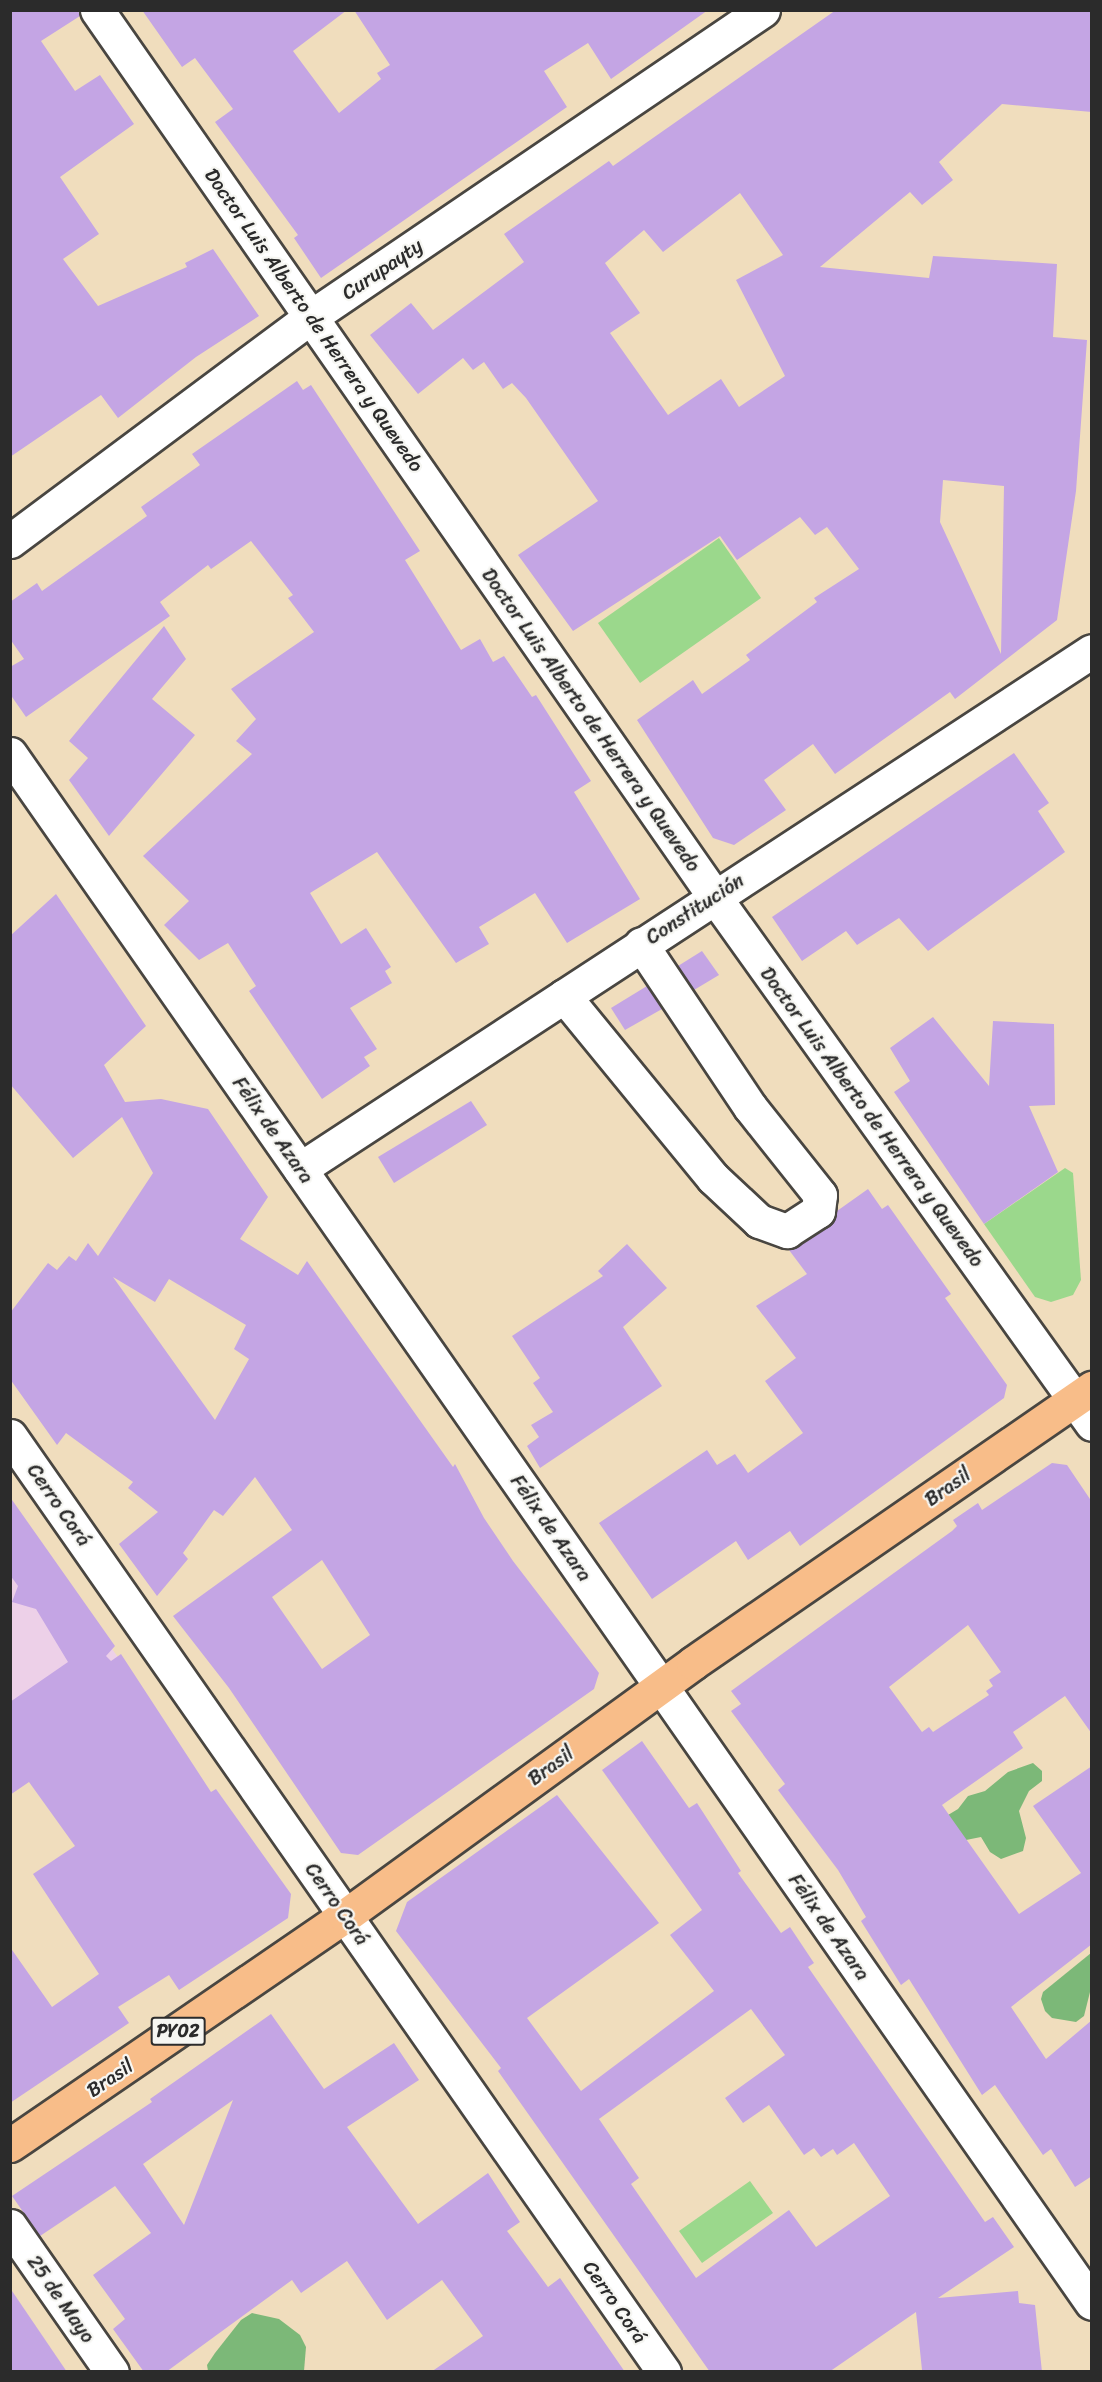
<!DOCTYPE html>
<html>
<head>
<meta charset="utf-8">
<style>
  body { margin:0 }
  #map { position:relative; width:1102px; height:2382px; overflow:hidden; background:#f0ddbd; font-family:Sriracha,sans-serif }
  div>[style] { position:absolute }
  .built>* { inset:0; background:#edd0e8 }
  .green>* { inset:0; background:#9bd88c }
  .forest>* { inset:0; background:#7cb878 }
  .building>* { inset:0; background:#c4a5e4 }
  .roads { filter:drop-shadow(2px 0 #494641) drop-shadow(-2px 0 #494641) drop-shadow(0 2px #494641) drop-shadow(0 -2px #494641) }
  .minor>* { height:33px; margin:-16.5px; padding:0 16.5px; transform-origin:16.5px; border-radius:16.5px; background:#fff }
  .major>* { height:33px; margin:-16.5px; padding:0 16.5px; transform-origin:16.5px; border-radius:16.5px; background:#f8bd89 }
  span { translate:-50% -50%; white-space:nowrap; text-align:center; line-height:1.15; -webkit-text-stroke:4.5px #f6f6f2; paint-order:stroke }
  .shield-label span { padding:2px 4px; background:#f6f6f2; border:2px solid; border-radius:4px; -webkit-text-stroke-width:0 }
  .shield-label { font-size:18px; color:#2b2b2b; font-weight:700 }
  .street-label { font-size:20px; color:#2b2b2b }
  .frame { position:absolute; inset:0; border:12px solid #2b2b2b; pointer-events:none }
</style>
</head>
<body>
<div id="map">
  <div class="built">
    <i style="clip-path:polygon(10px 1508px,149px 1700px,10px 1793px)"></i>
  </div>
  <div class="green">
    <i style="clip-path:polygon(719px 538px,761px 598px,640px 683px,598px 623px)"></i>
    <i style="clip-path:polygon(1065px 1168px,1073px 1173px,1081px 1280px,1073px 1295px,1051px 1302px,1035px 1297px,984px 1224px)"></i>
    <i style="clip-path:polygon(750px 2181px,773px 2213px,702px 2263px,679px 2231px)"></i>
  </div>
  <div class="forest">
    <i style="clip-path:polygon(1033px 1763px,1042px 1771px,1042px 1781px,1029px 1791px,1019px 1811px,1026px 1838px,1023px 1851px,1001px 1859px,990px 1852px,981px 1837px,961px 1841px,943px 1818px,958px 1809px,968px 1796px,985px 1791px,1008px 1772px)"></i>
    <i style="clip-path:polygon(1091px 1953px,1091px 1988px,1084px 2016px,1076px 2022px,1052px 2018px,1045px 2011px,1041px 1999px,1043px 1992px)"></i>
    <i style="clip-path:polygon(252px 2313px,279px 2319px,300px 2335px,306px 2347px,304px 2371px,208px 2371px,207px 2365px,215px 2353px,241px 2320px)"></i>
  </div>
  <div class="building">
    <i style="clip-path:polygon(10px 10px,78px 10px,80px 16px,41px 41px,75px 91px,100px 75px,134px 124px,60px 177px,99px 234px,63px 259px,98px 306px,187px 267px,185px 263px,213px 249px,259px 316px,196px 357px,118px 418px,101px 395px,10px 457px)"></i>
    <i style="clip-path:polygon(142px 10px,347px 10px,293px 51px,339px 113px,381px 79px,377px 73px,390px 65px,354px 10px,708px 10px,611px 79px,588px 43px,544px 71px,567px 107px,321px 278px,294px 238px,298px 235px,215px 122px,233px 109px,195px 58px,182px 67px)"></i>
    <i style="clip-path:polygon(evenodd,836px 10px,1092px 10px,1092px 112px,1002px 104px,939px 162px,953px 180px,922px 205px,910px 192px,820px 267px,929px 278px,933px 256px,1057px 264px,1053px 337px,1087px 340px,1076px 491px,1057px 620px,955px 699px,950px 692px,835px 774px,813px 744px,764px 780px,786px 810px,734px 845px,713px 838px,637px 720px,693px 680px,702px 694px,750px 660px,746px 655px,817px 602px,814px 598px,859px 569px,827px 527px,815px 535px,800px 517px,737px 560px,720px 536px,573px 631px,518px 555px,598px 501px,526px 398px,512px 383px,503px 389px,484px 362px,473px 370px,463px 358px,418px 394px,370px 335px,411px 303px,433px 330px,524px 262px,504px 234px,609px 161px,613px 166px,836px 10px,740px 193px,783px 255px,736px 280px,785px 376px,739px 407px,721px 379px,668px 415px,610px 333px,640px 313px,605px 263px,644px 230px,663px 252px,740px 193px,836px 10px,943px 480px,1004px 486px,1001px 654px,940px 522px,943px 480px)"></i>
    <i style="clip-path:polygon(297px 381px,303px 390px,311px 385px,420px 551px,405px 560px,461px 650px,480px 639px,493px 662px,504px 656px,532px 697px,536px 695px,591px 781px,574px 792px,640px 899px,567px 943px,535px 893px,479px 927px,489px 944px,456px 963px,377px 852px,310px 893px,341px 944px,366px 928px,391px 967px,385px 971px,392px 983px,350px 1008px,377px 1049px,364px 1057px,370px 1066px,322px 1099px,249px 991px,256px 986px,228px 943px,199px 960px,164px 925px,189px 901px,143px 856px,252px 754px,236px 741px,256px 719px,231px 689px,314px 632px,288px 598px,293px 595px,251px 541px,211px 569px,208px 565px,160px 602px,170px 616px,26px 717px,10px 694px,10px 667px,24px 659px,10px 639px,10px 602px,37px 583px,42px 591px,147px 516px,141px 507px,200px 465px,192px 454px)"></i>
    <i style="clip-path:polygon(164px 626px,186px 659px,152px 699px,195px 735px,109px 836px,69px 780px,88px 758px,69px 741px)"></i>
    <i style="clip-path:polygon(1014px 753px,1049px 803px,1038px 811px,1065px 852px,928px 951px,899px 918px,857px 945px,846px 931px,802px 961px,772px 917px)"></i>
    <i style="clip-path:polygon(evenodd,56px 894px,146px 1026px,104px 1065px,125px 1102px,161px 1099px,208px 1109px,268px 1197px,240px 1239px,298px 1275px,307px 1261px,453px 1467px,455px 1464px,484px 1518px,513px 1561px,599px 1673px,594px 1689px,358px 1855px,341px 1853px,229px 1688px,173px 1616px,292px 1530px,255px 1477px,223px 1516px,214px 1510px,183px 1553px,188px 1559px,157px 1596px,119px 1544px,158px 1512px,128px 1488px,133px 1482px,66px 1433px,57px 1445px,10px 1379px,10px 1313px,48px 1263px,57px 1270px,69px 1256px,76px 1261px,88px 1243px,98px 1256px,153px 1173px,122px 1117px,73px 1158px,10px 1084px,10px 936px,56px 894px,113px 1277px,155px 1302px,169px 1279px,246px 1325px,234px 1349px,249px 1359px,215px 1420px,113px 1277px,56px 894px,322px 1560px,370px 1635px,322px 1669px,272px 1597px,322px 1560px)"></i>
    <i style="clip-path:polygon(702px 951px,719px 975px,694px 990px,678px 966px)"></i>
    <i style="clip-path:polygon(647px 986px,662px 1009px,625px 1030px,611px 1008px)"></i>
    <i style="clip-path:polygon(933px 1017px,989px 1086px,993px 1021px,1054px 1024px,1055px 1105px,1029px 1106px,1058px 1172px,984px 1224px,894px 1092px,910px 1081px,890px 1048px)"></i>
    <i style="clip-path:polygon(471px 1101px,487px 1125px,394px 1183px,378px 1157px)"></i>
    <i style="clip-path:polygon(868px 1189px,882px 1209px,888px 1205px,951px 1294px,945px 1298px,1007px 1385px,1004px 1398px,800px 1546px,790px 1531px,748px 1560px,736px 1541px,652px 1599px,599px 1523px,707px 1450px,717px 1465px,735px 1454px,748px 1473px,803px 1433px,765px 1381px,796px 1358px,756px 1306px,807px 1274px,789px 1250px,828px 1227px,837px 1211px)"></i>
    <i style="clip-path:polygon(627px 1244px,667px 1288px,623px 1327px,662px 1386px,540px 1468px,527px 1446px,539px 1437px,531px 1425px,553px 1412px,533px 1383px,540px 1378px,512px 1336px,603px 1276px,598px 1271px)"></i>
    <i style="clip-path:polygon(evenodd,1052px 1463px,1067px 1465px,1092px 1502px,1092px 1734px,1065px 1696px,1013px 1732px,1023px 1748px,942px 1805px,1019px 1914px,1081px 1873px,1033px 1806px,1092px 1766px,1092px 1944px,1011px 2007px,1046px 2059px,1092px 2020px,1092px 2176px,1075px 2187px,1051px 2149px,1043px 2155px,995px 2085px,982px 2095px,909px 1979px,901px 1985px,861px 1921px,866px 1917px,838px 1870px,778px 1790px,785px 1784px,731px 1711px,741px 1704px,731px 1691px,952px 1531px,957px 1526px,953px 1520px,978px 1503px,982px 1510px,1052px 1463px,968px 1625px,1001px 1672px,989px 1680px,993px 1686px,986px 1691px,989px 1695px,933px 1732px,929px 1727px,922px 1732px,889px 1687px,968px 1625px)"></i>
    <i style="clip-path:polygon(10px 1497px,115px 1646px,106px 1656px,111px 1661px,121px 1654px,211px 1792px,216px 1789px,291px 1894px,288px 1918px,179px 1990px,169px 1975px,118px 2007px,129px 2023px,10px 2103px,10px 1947px,52px 2007px,99px 1974px,33px 1874px,75px 1846px,29px 1782px,10px 1795px,10px 1702px,68px 1662px,36px 1609px,12px 1602px,18px 1586px,10px 1575px)"></i>
    <i style="clip-path:polygon(evenodd,642px 1741px,689px 1808px,697px 1803px,741px 1871px,738px 1873px,781px 1933px,790px 1927px,814px 1963px,808px 1967px,985px 2222px,993px 2217px,1014px 2247px,938px 2298px,1018px 2291px,1019px 2303px,1035px 2305px,1042px 2372px,922px 2370px,916px 2312px,829px 2372px,710px 2372px,498px 2071px,501px 2068px,396px 1931px,407px 1902px,557px 1795px,659px 1923px,527px 2018px,581px 2091px,714px 1991px,670px 1935px,702px 1910px,602px 1770px,642px 1741px,751px 2009px,785px 2055px,725px 2098px,743px 2123px,769px 2105px,804px 2155px,814px 2148px,821px 2157px,833px 2149px,837px 2155px,854px 2143px,890px 2196px,816px 2247px,789px 2210px,696px 2278px,631px 2184px,639px 2178px,599px 2119px,751px 2009px)"></i>
    <i style="clip-path:polygon(evenodd,271px 2014px,324px 2089px,394px 2043px,419px 2080px,347px 2127px,418px 2224px,488px 2173px,520px 2222px,507px 2231px,548px 2287px,560px 2278px,625px 2372px,431px 2372px,483px 2336px,442px 2280px,387px 2320px,347px 2261px,301px 2293px,292px 2280px,166px 2372px,144px 2372px,113px 2329px,125px 2319px,93px 2275px,151px 2233px,115px 2186px,40px 2236px,12px 2196px,152px 2102px,150px 2099px,271px 2014px,233px 2100px,184px 2225px,143px 2164px,233px 2100px)"></i>
    <i style="clip-path:polygon(10px 2288px,67px 2372px,10px 2372px)"></i>
  </div>
  <div class="roads">
    <div class="minor">
      <i style="left:97px;top:10px;width:1080px;rotate:55.15deg"></i>
      <i style="left:714px;top:896px;width:649px;rotate:54.4deg"></i>
      <i style="left:10px;top:541px;width:377px;rotate:-36.7deg"></i>
      <i style="left:312px;top:316px;width:545px;rotate:-34.16deg"></i>
      <i style="left:10px;top:754px;width:1889px;rotate:55.07deg"></i>
      <i style="left:564px;top:996px;width:235px;rotate:50.7deg"></i>
      <i style="left:713px;top:1178px;width:63px;rotate:43.1deg"></i>
      <i style="left:759px;top:1221px;width:30px;rotate:20deg"></i>
      <i style="left:787px;top:1231px;width:37px;rotate:-33deg"></i>
      <i style="left:818px;top:1211px;width:16px;rotate:-83deg"></i>
      <i style="left:820px;top:1195px;width:112px;rotate:-128.5deg"></i>
      <i style="left:750px;top:1107px;width:196px;rotate:-123.8deg"></i>
      <i style="left:300px;top:1169px;width:946px;rotate:-33.19deg"></i>
      <i style="left:10px;top:1436px;width:1142px;rotate:55.06deg"></i>
      <i style="left:10px;top:2226px;width:178px;rotate:55.1deg"></i>
    </div>
    <div class="major">
      <i style="left:10px;top:2145px;width:406px;rotate:-34.4deg"></i>
      <i style="left:345px;top:1916px;width:430px;rotate:-36deg"></i>
      <i style="left:693px;top:1663px;width:485px;rotate:-34.6deg"></i>
    </div>
  </div>
  <div class="shield-label">
    <span style="left:178px;top:2031px">PY02</span>
  </div>
  <div class="street-label">
    <span style="left:382px;top:269px;rotate:-34deg">Curupayty</span>
    <span style="left:314px;top:320px;rotate:55deg">Doctor Luis Alberto de Herrera y Quevedo</span>
    <span style="left:591px;top:720px;rotate:55deg">Doctor Luis Alberto de Herrera y Quevedo</span>
    <span style="left:695px;top:909px;rotate:-33deg">Constitución</span>
    <span style="left:872px;top:1117px;rotate:54deg">Doctor Luis Alberto de Herrera y Quevedo</span>
    <span style="left:273px;top:1130px;rotate:55deg">Félix de Azara</span>
    <span style="left:948px;top:1487px;rotate:-35deg">Brasil</span>
    <span style="left:59px;top:1505px;rotate:55deg">Cerro Corá</span>
    <span style="left:551px;top:1528px;rotate:55deg">Félix de Azara</span>
    <span style="left:551px;top:1766px;rotate:-36deg">Brasil</span>
    <span style="left:337px;top:1904px;rotate:55deg">Cerro Corá</span>
    <span style="left:829px;top:1927px;rotate:55deg">Félix de Azara</span>
    <span style="left:110px;top:2078px;rotate:-34deg">Brasil</span>
    <span style="left:61px;top:2299px;rotate:55deg">25 de Mayo</span>
    <span style="left:615px;top:2302px;rotate:55deg">Cerro Corá</span>
  </div>
  <div class="frame"></div>
</div>
</body>
</html>
